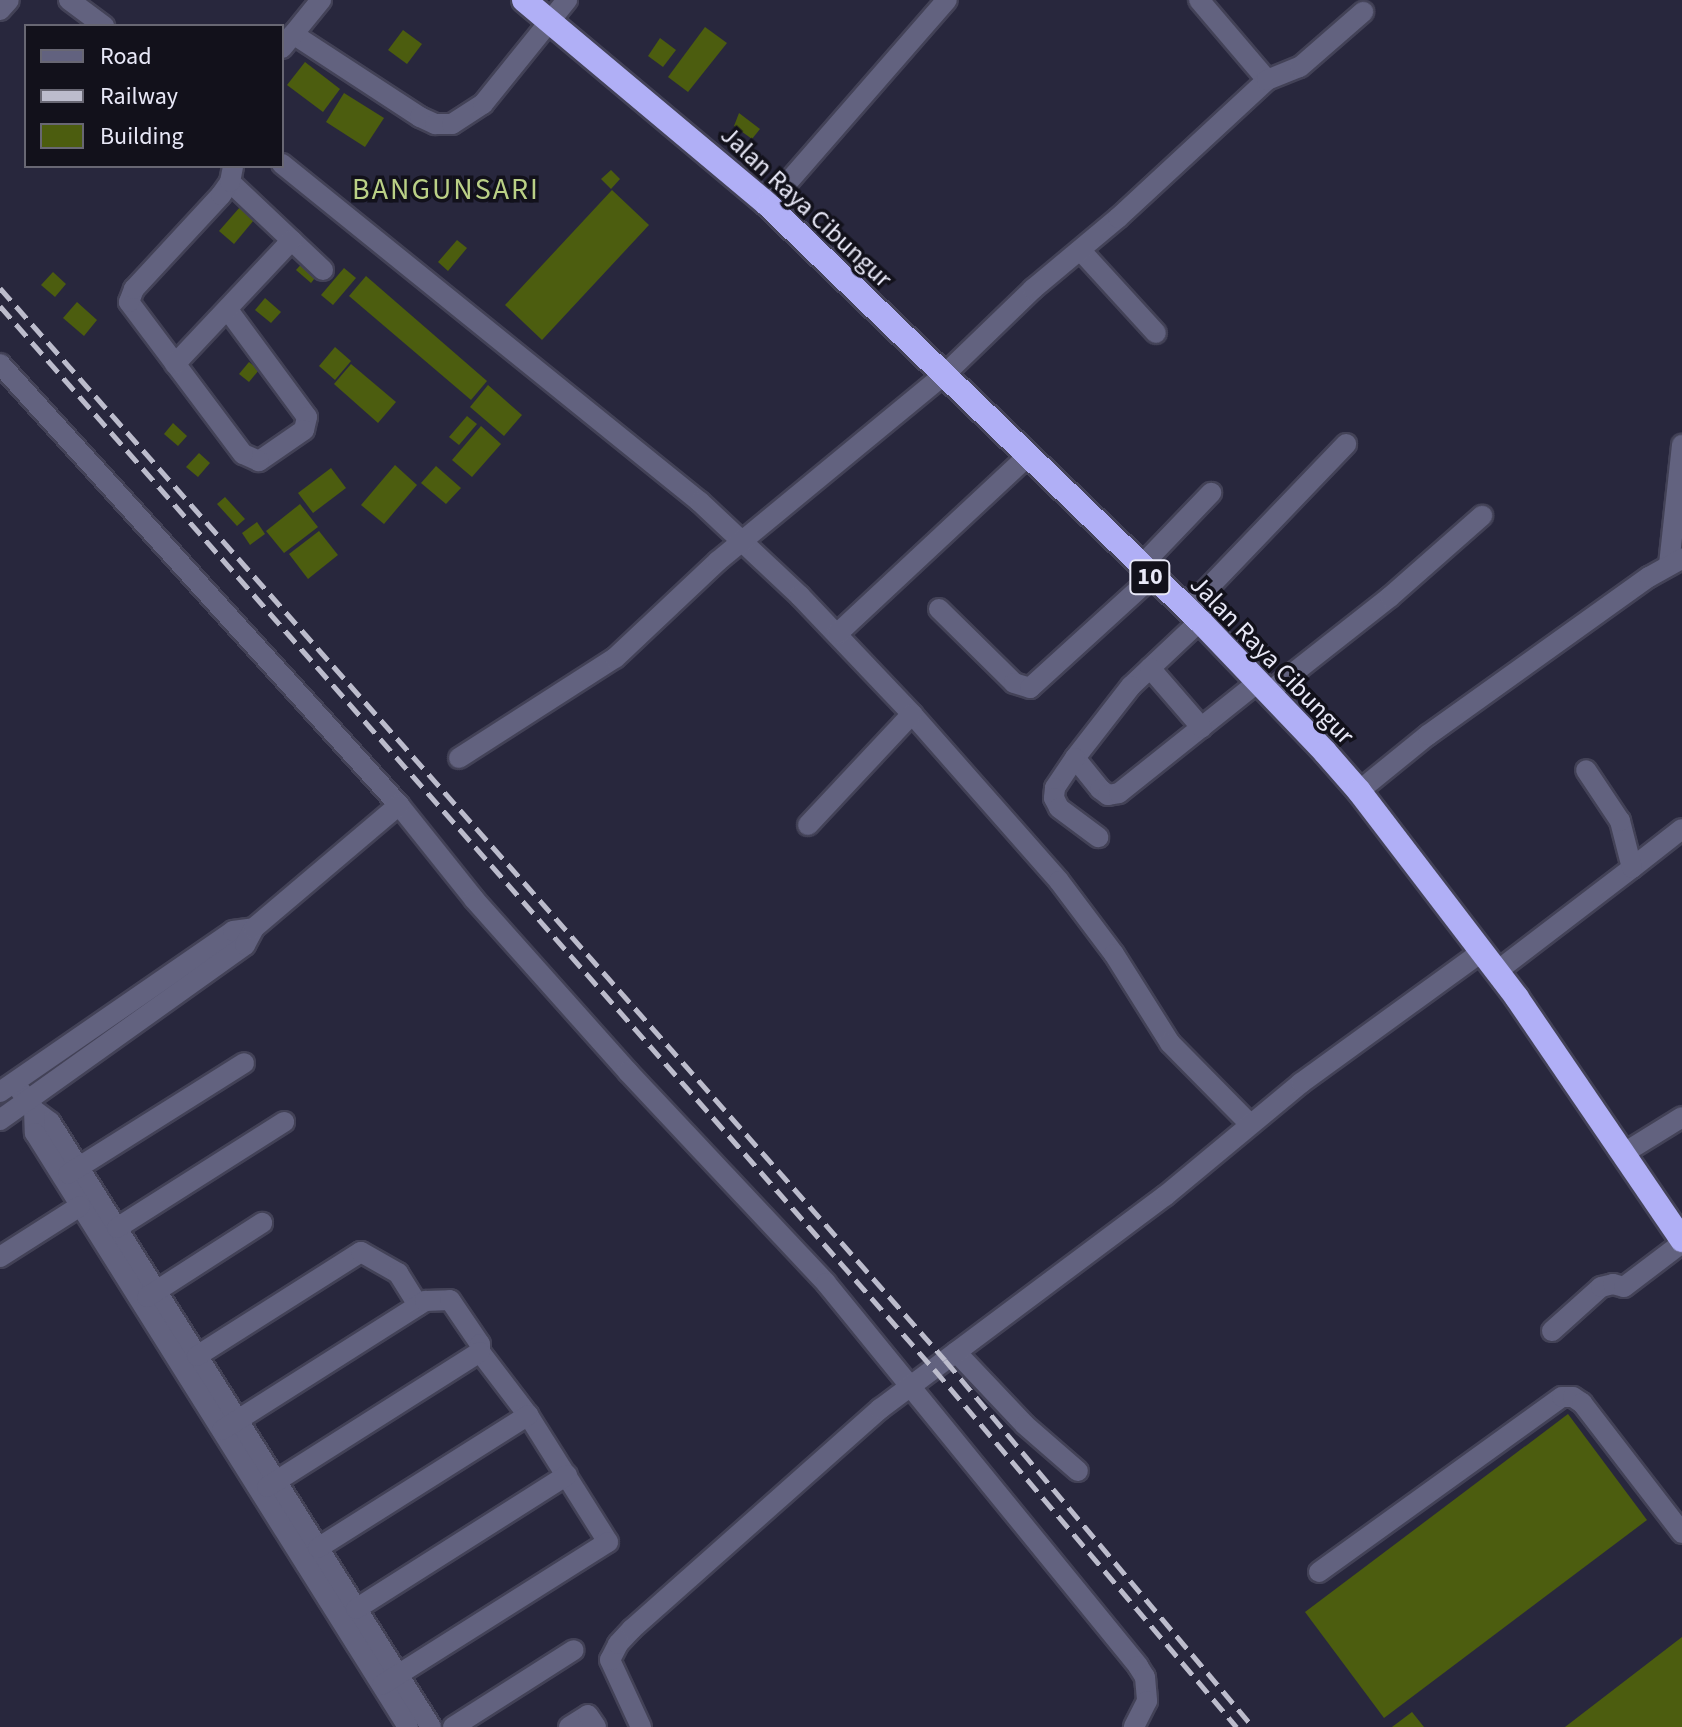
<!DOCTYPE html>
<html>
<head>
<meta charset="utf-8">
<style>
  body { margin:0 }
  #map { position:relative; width:1682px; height:1727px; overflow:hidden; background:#28273d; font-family:"Source Sans 3",sans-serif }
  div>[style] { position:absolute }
  .building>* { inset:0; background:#4c5d0f }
  .roads { filter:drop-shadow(2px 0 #434257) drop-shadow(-2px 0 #434257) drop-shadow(0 2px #434257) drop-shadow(0 -2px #434257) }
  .minor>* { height:20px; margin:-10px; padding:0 10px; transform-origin:10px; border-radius:10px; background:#62627f }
  .highway>* { height:24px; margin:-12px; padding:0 12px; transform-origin:12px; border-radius:12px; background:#b0aff6 }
  .rail>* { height:5px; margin-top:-2.5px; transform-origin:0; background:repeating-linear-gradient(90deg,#bcbccc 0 16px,transparent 0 24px) }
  span { translate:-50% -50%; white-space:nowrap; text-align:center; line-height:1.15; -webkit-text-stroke:7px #12111b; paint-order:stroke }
  .shield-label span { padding:2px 6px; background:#12111b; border:2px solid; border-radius:6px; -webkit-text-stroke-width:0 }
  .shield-label { font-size:24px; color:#e8e8f7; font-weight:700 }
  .street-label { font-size:26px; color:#e8e8f7 }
  .quarter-label { font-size:30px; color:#bad086; letter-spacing:2px }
  .legend { position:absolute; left:24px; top:24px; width:260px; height:144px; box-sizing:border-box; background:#12111b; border:2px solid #686773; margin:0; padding:10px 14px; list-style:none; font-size:24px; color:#e8e8f7 }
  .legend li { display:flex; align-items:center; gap:16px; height:40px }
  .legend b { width:40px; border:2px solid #686773 }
</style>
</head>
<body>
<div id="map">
  <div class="building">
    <i style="clip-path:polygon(705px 27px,727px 43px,688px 92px,668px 77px)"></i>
    <i style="clip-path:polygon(403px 30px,422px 44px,407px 64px,388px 50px)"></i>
    <i style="clip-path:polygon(660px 38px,676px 50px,663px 67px,648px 56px)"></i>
    <i style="clip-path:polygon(305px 62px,340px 89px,323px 112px,287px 85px)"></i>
    <i style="clip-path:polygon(344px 93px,384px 118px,365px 147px,326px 122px)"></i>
    <i style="clip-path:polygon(739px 113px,760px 129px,752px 139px,734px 126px)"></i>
    <i style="clip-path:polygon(611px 170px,620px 179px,611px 189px,601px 179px)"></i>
    <i style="clip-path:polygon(612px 190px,649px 225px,542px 340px,505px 305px)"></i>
    <i style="clip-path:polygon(240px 207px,254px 220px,234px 244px,219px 231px)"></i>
    <i style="clip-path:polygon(457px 240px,467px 248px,448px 271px,438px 262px)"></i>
    <i style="clip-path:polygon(305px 260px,319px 273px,311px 283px,296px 270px)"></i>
    <i style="clip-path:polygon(344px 268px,356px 278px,333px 305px,321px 295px)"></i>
    <i style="clip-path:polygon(53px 272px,66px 284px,55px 297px,41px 285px)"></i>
    <i style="clip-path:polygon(366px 276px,487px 381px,471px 400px,349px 296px)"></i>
    <i style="clip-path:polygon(265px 298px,281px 312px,271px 323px,255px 310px)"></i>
    <i style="clip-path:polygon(77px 302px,97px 320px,84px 336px,63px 318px)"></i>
    <i style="clip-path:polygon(335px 347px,351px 361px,335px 380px,319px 366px)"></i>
    <i style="clip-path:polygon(249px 362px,259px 370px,249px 382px,239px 374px)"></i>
    <i style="clip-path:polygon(351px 364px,396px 402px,378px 423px,334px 384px)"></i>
    <i style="clip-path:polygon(488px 385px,522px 415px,504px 436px,470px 407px)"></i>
    <i style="clip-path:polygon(467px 416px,477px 424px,459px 445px,449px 437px)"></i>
    <i style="clip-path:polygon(173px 423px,187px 436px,178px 446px,164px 434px)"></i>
    <i style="clip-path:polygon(481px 426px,501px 444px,472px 477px,452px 460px)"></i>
    <i style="clip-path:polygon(199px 453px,210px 463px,198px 477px,186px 467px)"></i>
    <i style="clip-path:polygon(395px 465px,417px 485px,384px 524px,361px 505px)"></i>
    <i style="clip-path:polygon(436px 466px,461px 488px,446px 504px,421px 483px)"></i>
    <i style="clip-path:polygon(331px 468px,346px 488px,313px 513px,298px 493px)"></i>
    <i style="clip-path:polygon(225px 497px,245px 519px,237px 526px,217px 504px)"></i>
    <i style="clip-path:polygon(300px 504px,318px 527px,284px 553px,266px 531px)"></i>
    <i style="clip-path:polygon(257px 522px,265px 534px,250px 545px,242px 533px)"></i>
    <i style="clip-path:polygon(319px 531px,338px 555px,308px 579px,289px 554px)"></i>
    <i style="clip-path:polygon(1568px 1414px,1647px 1520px,1384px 1718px,1305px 1612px)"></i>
    <i style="clip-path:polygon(1682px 1637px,1682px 1727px,1565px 1727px)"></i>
    <i style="clip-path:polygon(1412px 1712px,1424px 1727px,1392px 1727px)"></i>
  </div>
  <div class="roads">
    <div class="minor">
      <i style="left:69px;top:0;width:44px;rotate:36.6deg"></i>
      <i style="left:1199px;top:0;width:105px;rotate:49.6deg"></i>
      <i style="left:0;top:10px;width:13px;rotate:-48deg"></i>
      <i style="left:293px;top:34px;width:152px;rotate:33.2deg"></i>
      <i style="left:420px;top:117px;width:17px;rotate:25deg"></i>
      <i style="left:435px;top:124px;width:17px"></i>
      <i style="left:452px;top:124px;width:37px;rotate:-33deg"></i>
      <i style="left:483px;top:104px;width:134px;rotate:-51.1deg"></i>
      <i style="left:282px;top:48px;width:62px;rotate:-50.9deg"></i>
      <i style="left:282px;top:164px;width:538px;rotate:38.96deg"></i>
      <i style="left:700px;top:502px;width:137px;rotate:43.2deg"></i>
      <i style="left:800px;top:596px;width:163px;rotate:46.5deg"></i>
      <i style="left:912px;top:714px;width:222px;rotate:48.6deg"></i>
      <i style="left:1059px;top:881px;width:91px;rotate:53deg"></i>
      <i style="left:1114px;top:954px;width:105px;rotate:57.8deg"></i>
      <i style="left:1170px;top:1043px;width:114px;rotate:45.4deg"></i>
      <i style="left:230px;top:182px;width:128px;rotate:43.4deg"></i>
      <i style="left:768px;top:205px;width:272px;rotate:-48.9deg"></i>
      <i style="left:1081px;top:251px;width:111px;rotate:47.6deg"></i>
      <i style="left:228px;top:310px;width:133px;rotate:53.6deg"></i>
      <i style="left:307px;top:417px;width:13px;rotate:103deg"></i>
      <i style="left:304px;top:430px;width:55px;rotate:145.4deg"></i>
      <i style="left:259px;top:461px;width:17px;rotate:-156deg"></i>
      <i style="left:243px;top:454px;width:190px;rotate:-126.9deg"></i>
      <i style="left:129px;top:302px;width:14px;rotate:-69deg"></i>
      <i style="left:134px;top:289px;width:128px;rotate:-47.2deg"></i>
      <i style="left:221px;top:195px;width:16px;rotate:-55deg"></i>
      <i style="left:230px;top:182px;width:16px;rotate:-79deg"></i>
      <i style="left:0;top:364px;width:595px;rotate:47.86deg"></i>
      <i style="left:399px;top:805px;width:120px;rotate:51.4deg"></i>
      <i style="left:474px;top:899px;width:232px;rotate:48.3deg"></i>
      <i style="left:628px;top:1072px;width:289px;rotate:46.8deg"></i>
      <i style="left:826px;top:1283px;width:494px;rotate:50.8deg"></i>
      <i style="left:1138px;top:1666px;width:13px;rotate:58deg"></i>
      <i style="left:1145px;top:1677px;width:24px;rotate:85deg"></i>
      <i style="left:1147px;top:1701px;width:29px;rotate:117deg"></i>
      <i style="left:175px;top:364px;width:170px;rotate:-46.7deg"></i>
      <i style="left:1669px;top:565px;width:121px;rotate:-83.8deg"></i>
      <i style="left:1140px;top:567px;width:103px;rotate:-46.2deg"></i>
      <i style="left:939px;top:609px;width:105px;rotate:44.6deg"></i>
      <i style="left:1014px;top:683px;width:17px;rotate:17deg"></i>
      <i style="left:1030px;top:688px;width:164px;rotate:-42.3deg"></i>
      <i style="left:1187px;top:610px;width:230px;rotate:-46.2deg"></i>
      <i style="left:1200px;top:621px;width:95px;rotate:136.7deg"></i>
      <i style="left:1131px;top:686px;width:91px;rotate:127.9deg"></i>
      <i style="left:1075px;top:758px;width:40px;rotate:51deg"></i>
      <i style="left:1100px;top:789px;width:10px;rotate:37deg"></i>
      <i style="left:1108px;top:795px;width:11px;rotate:-10deg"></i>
      <i style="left:1119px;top:793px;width:178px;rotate:-38.6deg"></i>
      <i style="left:837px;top:634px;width:261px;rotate:-43deg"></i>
      <i style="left:1150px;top:668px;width:79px;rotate:49.1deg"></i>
      <i style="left:1268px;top:693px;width:155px;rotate:-38.2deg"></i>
      <i style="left:1390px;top:597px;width:123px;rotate:-41.4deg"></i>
      <i style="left:459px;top:758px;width:185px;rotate:-32.7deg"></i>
      <i style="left:615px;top:658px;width:141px;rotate:-43.3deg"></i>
      <i style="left:718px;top:561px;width:293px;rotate:-39.5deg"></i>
      <i style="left:944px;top:375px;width:124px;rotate:-44deg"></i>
      <i style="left:1033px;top:289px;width:111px;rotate:-39.9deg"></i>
      <i style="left:1118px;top:218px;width:203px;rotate:-42.8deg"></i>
      <i style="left:1267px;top:80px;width:35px;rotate:-22deg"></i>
      <i style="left:1300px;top:67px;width:84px;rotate:-41.1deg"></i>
      <i style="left:1075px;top:758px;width:36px;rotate:124deg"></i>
      <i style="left:1055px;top:788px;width:10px;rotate:96deg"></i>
      <i style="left:1054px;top:798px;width:11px;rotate:63deg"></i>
      <i style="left:1059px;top:808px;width:49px;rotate:36.6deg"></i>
      <i style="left:1359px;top:791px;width:89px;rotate:-39.1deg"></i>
      <i style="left:1428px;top:735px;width:272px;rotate:-35.6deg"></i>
      <i style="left:1649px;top:577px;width:38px;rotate:-29deg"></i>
      <i style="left:808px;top:825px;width:152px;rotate:-46.9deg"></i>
      <i style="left:1632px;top:868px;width:63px;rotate:-38deg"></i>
      <i style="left:1496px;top:972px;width:171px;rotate:-37.4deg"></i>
      <i style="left:1632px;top:868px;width:49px;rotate:-104.3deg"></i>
      <i style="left:1620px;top:821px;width:61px;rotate:-123.7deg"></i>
      <i style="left:15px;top:1083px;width:33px;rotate:55deg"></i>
      <i style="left:34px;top:1110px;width:20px;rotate:37deg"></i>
      <i style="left:50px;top:1122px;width:715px;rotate:57.8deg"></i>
      <i style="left:0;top:1092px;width:283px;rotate:-34.6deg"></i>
      <i style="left:233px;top:931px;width:21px;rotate:-8deg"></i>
      <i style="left:34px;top:1110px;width:23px;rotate:88deg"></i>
      <i style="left:35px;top:1133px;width:701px;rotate:57.87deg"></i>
      <i style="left:0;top:1120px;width:301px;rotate:-35.5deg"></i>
      <i style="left:245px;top:945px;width:19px;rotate:-62deg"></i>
      <i style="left:254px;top:928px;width:190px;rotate:-40.3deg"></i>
      <i style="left:1624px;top:1153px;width:68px;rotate:-31.8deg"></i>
      <i style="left:68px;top:1174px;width:208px;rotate:-32.2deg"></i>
      <i style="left:117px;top:1228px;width:198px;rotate:-32.4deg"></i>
      <i style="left:0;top:1257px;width:95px;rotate:-32.5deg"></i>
      <i style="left:147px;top:1297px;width:137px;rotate:-32.8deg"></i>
      <i style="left:1552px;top:1331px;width:66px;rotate:-41.9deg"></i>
      <i style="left:1601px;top:1287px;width:12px;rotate:-14deg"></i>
      <i style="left:1613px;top:1284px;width:11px;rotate:15deg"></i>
      <i style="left:1624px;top:1287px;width:73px;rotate:-37.2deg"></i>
      <i style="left:956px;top:1352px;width:100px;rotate:46.6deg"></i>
      <i style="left:1025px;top:1425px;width:70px;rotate:41deg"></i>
      <i style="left:197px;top:1356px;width:194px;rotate:-32.4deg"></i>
      <i style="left:361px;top:1252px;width:43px;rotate:29.6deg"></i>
      <i style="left:398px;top:1273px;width:38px;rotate:58deg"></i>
      <i style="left:222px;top:1430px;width:241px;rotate:-32.4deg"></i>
      <i style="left:425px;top:1301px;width:25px;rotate:-2deg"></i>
      <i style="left:450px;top:1300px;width:53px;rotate:55.7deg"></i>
      <i style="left:480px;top:1344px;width:8px;rotate:90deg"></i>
      <i style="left:480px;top:1352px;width:79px;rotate:52.7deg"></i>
      <i style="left:528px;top:1415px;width:150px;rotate:57.8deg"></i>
      <i style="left:608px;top:1542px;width:267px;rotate:147.7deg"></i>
      <i style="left:267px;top:1487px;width:252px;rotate:-32.4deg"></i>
      <i style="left:318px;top:1548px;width:249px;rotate:-32.3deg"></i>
      <i style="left:1319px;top:1572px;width:299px;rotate:-35.8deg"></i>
      <i style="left:1562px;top:1397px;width:11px"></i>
      <i style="left:1573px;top:1397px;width:11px;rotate:34deg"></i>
      <i style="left:1582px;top:1403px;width:164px;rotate:52.4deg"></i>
      <i style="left:356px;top:1609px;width:250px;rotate:-32.4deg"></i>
      <i style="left:453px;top:1727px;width:143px;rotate:-32.5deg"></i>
      <i style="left:569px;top:1727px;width:22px;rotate:-32deg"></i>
      <i style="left:588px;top:1715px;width:14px;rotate:56deg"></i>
      <i style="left:641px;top:1727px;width:74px;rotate:-114.8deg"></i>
      <i style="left:610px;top:1660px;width:18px;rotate:-63deg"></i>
      <i style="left:618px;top:1644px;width:21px;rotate:-47deg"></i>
      <i style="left:632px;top:1629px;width:332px;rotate:-41.6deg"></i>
      <i style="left:880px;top:1409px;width:356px;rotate:-36.8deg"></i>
      <i style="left:1165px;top:1196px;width:177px;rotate:-39.7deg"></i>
      <i style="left:1301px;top:1083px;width:223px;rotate:-36deg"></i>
    </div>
    <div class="highway">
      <i style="left:524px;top:0;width:319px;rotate:40deg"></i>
      <i style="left:768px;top:205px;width:600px;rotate:43.92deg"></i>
      <i style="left:1200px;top:621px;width:181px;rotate:46.3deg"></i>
      <i style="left:1325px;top:752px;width:52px;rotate:48.9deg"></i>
      <i style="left:1359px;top:791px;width:260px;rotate:52.6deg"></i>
      <i style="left:1517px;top:998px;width:293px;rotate:55.7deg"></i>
    </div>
  </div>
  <div class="rail">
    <i style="left:0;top:288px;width:1429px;rotate:48.6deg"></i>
    <i style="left:945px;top:1360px;width:479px;rotate:50deg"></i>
    <i style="left:0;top:306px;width:1415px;rotate:48.7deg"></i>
    <i style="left:934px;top:1369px;width:469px;rotate:49.8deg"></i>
  </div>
  <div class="shield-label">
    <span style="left:1150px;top:577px">10</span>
  </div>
  <div class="street-label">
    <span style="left:806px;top:207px;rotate:43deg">Jalan Raya Cibungur</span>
    <span style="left:1272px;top:660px;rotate:46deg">Jalan Raya Cibungur</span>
  </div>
  <div class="quarter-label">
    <span style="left:446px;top:190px">BANGUNSARI</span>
  </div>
  <ul class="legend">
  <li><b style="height:10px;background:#62627f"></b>Road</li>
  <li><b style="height:10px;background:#bcbccc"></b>Railway</li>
  <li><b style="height:22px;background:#4c5d0f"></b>Building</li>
  </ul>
</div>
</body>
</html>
